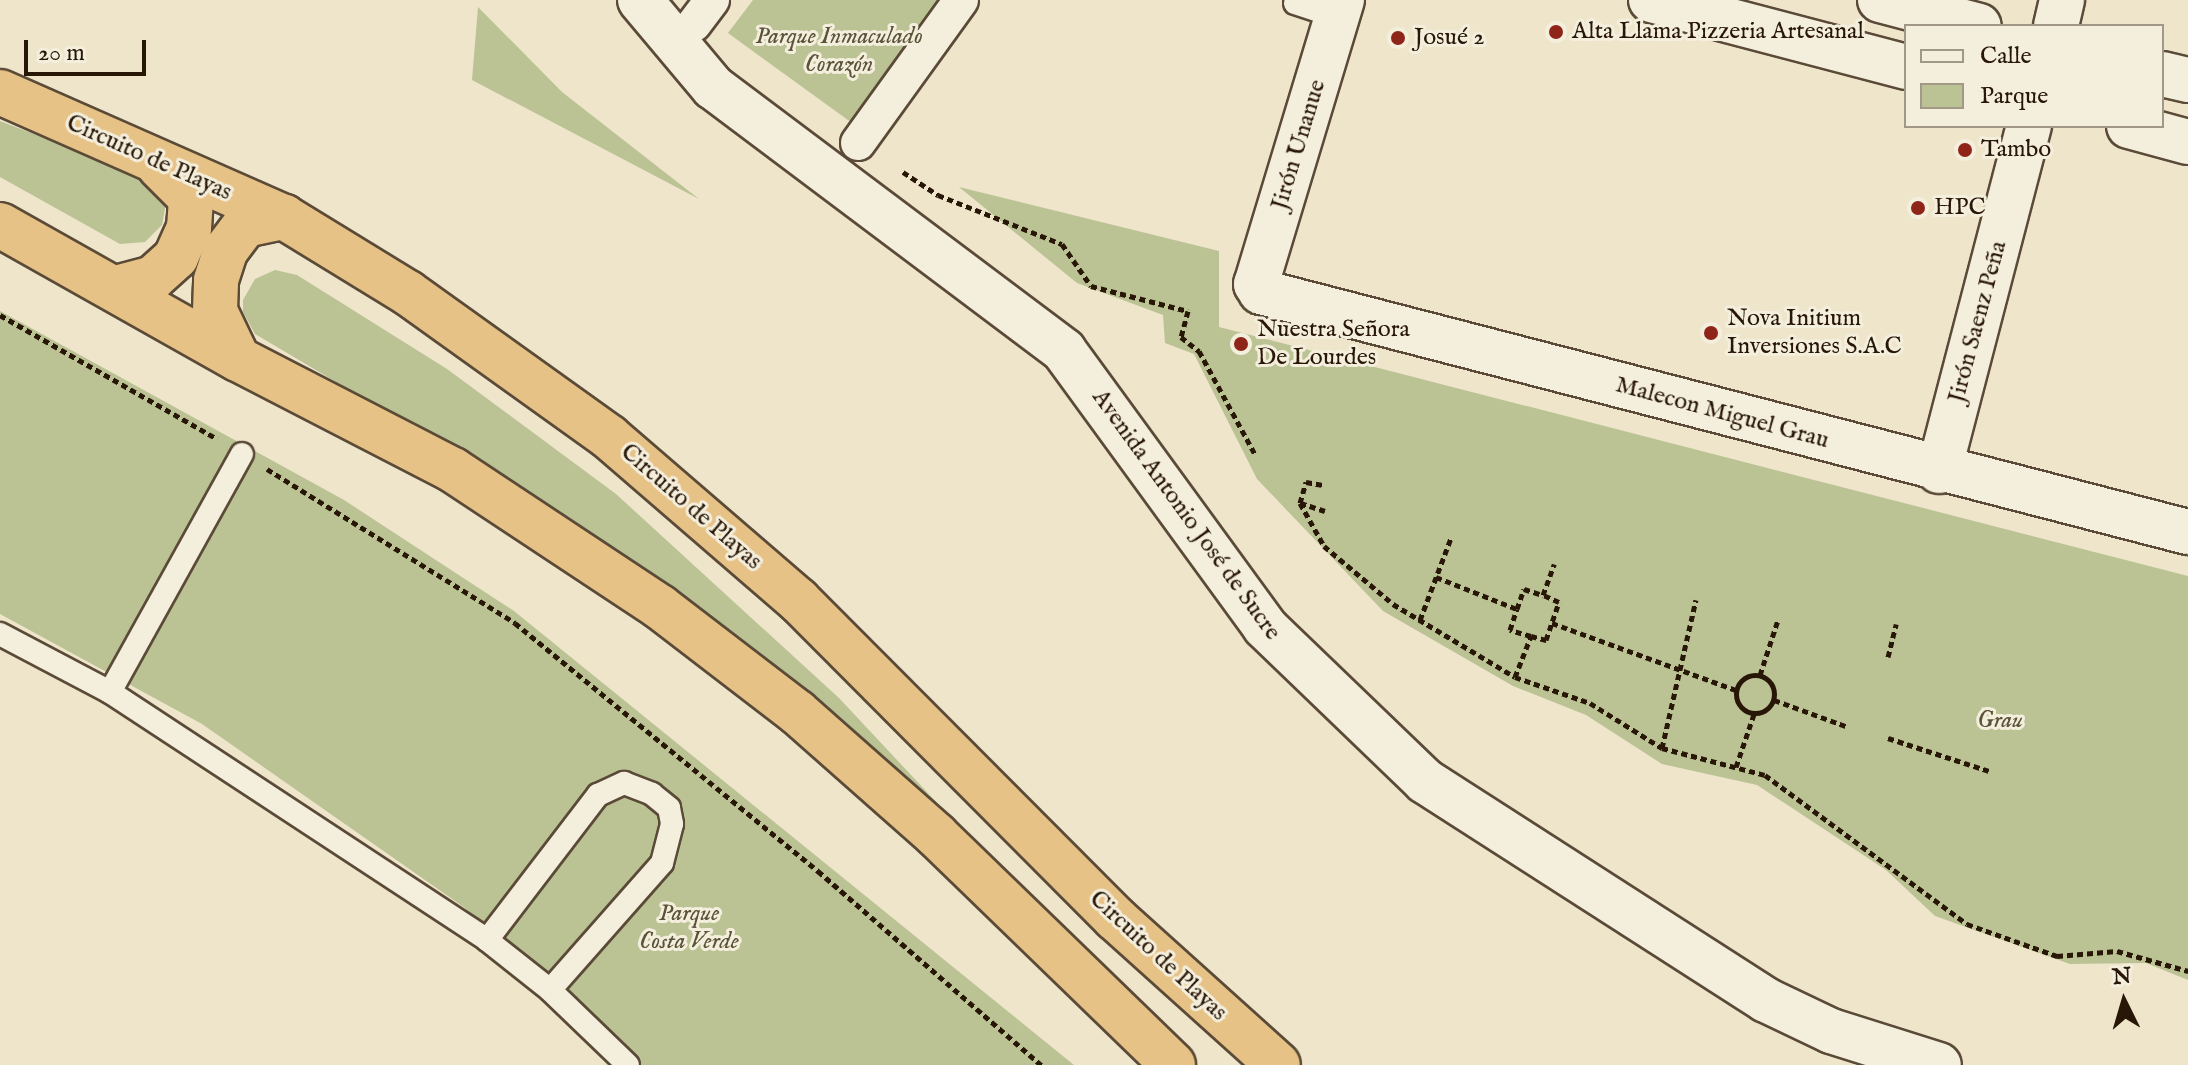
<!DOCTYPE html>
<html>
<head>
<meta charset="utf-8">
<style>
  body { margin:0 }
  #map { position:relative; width:2188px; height:1065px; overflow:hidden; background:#eee5cb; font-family:"IM FELL English",serif }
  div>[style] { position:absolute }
  .green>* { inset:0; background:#bbc395 }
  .path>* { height:5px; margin-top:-2.5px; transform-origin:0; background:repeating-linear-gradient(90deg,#281606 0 6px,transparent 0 10px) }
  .path>.ring { margin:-2.5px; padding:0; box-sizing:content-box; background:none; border:5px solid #281606; border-radius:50% }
  .roads { filter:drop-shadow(2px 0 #5a4a37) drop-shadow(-2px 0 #5a4a37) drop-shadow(0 2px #5a4a37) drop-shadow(0 -2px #5a4a37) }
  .service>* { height:22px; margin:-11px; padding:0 11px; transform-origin:11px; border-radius:11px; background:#f4eedd }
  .pedestrian>* { height:34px; margin:-17px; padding:0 17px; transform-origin:17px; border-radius:17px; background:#f4eedd }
  .minor>* { height:44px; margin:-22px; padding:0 22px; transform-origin:22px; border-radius:22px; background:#f4eedd }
  .secondary>* { height:44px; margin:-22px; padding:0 22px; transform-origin:22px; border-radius:22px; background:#f4eedd }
  .trunk>* { height:44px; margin:-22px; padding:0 22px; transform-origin:22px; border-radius:22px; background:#e7c286 }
  .dots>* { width:22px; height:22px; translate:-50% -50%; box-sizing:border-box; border:4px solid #f4eedd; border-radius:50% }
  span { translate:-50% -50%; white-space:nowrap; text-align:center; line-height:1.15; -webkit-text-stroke:6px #f4eedd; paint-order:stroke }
  .poi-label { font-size:24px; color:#281606 }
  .left { translate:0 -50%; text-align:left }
  .park-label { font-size:24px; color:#5b5338; font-style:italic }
  .street-label { font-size:24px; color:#281606 }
  .legend { position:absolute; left:1904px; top:24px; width:260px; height:104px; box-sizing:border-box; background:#f4eedd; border:2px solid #a29887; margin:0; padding:10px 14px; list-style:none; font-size:24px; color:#281606 }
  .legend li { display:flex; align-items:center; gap:16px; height:40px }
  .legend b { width:40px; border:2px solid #a29887 }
  .north { position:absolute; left:2084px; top:961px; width:80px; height:80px; -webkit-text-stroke:6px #f4eedd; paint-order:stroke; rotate:355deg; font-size:22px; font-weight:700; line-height:32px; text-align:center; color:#281606 }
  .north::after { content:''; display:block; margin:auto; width:28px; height:36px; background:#281606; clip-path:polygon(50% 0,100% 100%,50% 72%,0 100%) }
  .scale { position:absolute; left:24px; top:40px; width:122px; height:36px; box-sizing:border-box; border:4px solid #281606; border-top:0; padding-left:10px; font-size:24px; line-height:28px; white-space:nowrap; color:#281606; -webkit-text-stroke:6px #f4eedd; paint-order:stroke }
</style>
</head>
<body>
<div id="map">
  <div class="green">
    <i style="clip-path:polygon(753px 0,939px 0,852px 123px,728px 33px)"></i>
    <i style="clip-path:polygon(478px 7px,562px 92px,699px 199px,472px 80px)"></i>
    <i style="clip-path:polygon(0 121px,146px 177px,166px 203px,162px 225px,145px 242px,120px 244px,0 177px)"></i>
    <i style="clip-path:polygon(959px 187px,1219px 251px,1219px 327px,2188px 576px,2188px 980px,2146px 963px,2070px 964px,1935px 916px,1886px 870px,1757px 785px,1662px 764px,1586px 715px,1513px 686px,1383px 611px,1257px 479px,1194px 354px,1165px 343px,1163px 315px,1077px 283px)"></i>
    <i style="clip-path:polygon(275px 270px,297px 275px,447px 369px,616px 494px,839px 698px,940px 806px,827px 707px,525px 494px,255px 334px,243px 312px,243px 300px,255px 279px)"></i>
    <i style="clip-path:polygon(0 311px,344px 500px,514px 611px,1074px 1065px,637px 1065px,465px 908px,202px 724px,0 614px)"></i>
  </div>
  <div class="path">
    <i style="left:903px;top:172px;width:42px;rotate:33.3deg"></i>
    <i style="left:938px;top:195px;width:133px;rotate:21.6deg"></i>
    <i style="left:1062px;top:244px;width:51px;rotate:55.4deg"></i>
    <i style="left:1091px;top:286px;width:100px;rotate:14.5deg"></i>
    <i style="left:1188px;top:311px;width:27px;rotate:105deg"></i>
    <i style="left:1181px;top:337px;width:23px;rotate:38deg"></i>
    <i style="left:1199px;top:351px;width:117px;rotate:61.5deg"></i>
    <i style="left:0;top:315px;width:250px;rotate:29.7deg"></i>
    <i style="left:267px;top:469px;width:292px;rotate:31.8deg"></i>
    <i style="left:515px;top:623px;width:392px;rotate:39.3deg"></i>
    <i style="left:818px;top:871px;width:296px;rotate:41deg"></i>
    <i style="left:1300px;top:503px;width:22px;rotate:-74deg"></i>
    <i style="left:1306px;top:482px;width:17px;rotate:10deg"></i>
    <i style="left:1325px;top:511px;width:26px;rotate:-162deg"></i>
    <i style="left:1300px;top:503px;width:49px;rotate:60.8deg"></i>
    <i style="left:1324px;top:546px;width:90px;rotate:40deg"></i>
    <i style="left:1393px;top:604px;width:142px;rotate:30.9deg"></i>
    <i style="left:1515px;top:677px;width:79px;rotate:19.1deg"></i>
    <i style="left:1590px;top:703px;width:85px;rotate:32deg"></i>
    <i style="left:1662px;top:748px;width:106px;rotate:14.7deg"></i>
    <i style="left:1765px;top:775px;width:251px;rotate:36.4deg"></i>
    <i style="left:1967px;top:924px;width:96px;rotate:19.6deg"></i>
    <i style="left:2057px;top:956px;width:60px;rotate:-4.8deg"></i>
    <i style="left:2117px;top:951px;width:74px;rotate:15.7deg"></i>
    <i style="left:1436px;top:577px;width:87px;rotate:21.6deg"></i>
    <i style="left:1517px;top:609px;width:21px;rotate:-71deg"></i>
    <i style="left:1524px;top:589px;width:20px;rotate:18deg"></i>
    <i style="left:1543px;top:595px;width:33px;rotate:-70deg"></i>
    <i style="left:1420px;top:620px;width:88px;rotate:-69.3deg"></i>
    <i style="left:1552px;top:623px;width:196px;rotate:20deg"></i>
    <i style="left:1531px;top:636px;width:16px;rotate:15deg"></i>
    <i style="left:1546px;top:640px;width:40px;rotate:-71.1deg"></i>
    <i style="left:1559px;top:602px;width:17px;rotate:-156deg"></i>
    <i style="left:1888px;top:657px;width:34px;rotate:-76deg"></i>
    <i class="ring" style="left:1736px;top:675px;width:33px;height:33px"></i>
    <i style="left:1760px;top:675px;width:58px;rotate:-71.9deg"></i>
    <i style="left:1515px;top:677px;width:44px;rotate:-68.7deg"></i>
    <i style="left:1531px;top:636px;width:22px;rotate:-164deg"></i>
    <i style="left:1510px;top:630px;width:22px;rotate:-72deg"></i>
    <i style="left:1774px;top:700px;width:79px;rotate:20deg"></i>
    <i style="left:1888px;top:738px;width:106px;rotate:18.1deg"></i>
    <i style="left:1662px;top:748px;width:152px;rotate:-77.1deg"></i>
    <i style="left:1736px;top:767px;width:56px;rotate:-71.2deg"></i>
  </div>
  <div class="roads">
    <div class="service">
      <i style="left:1295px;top:3px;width:44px;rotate:18.4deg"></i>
      <i style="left:0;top:634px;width:124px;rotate:27.8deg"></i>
      <i style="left:110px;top:692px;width:451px;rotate:33.3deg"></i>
      <i style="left:487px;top:940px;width:80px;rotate:38.4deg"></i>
      <i style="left:550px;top:990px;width:108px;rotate:43.9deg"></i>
      <i style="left:110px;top:692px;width:272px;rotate:-61deg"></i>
      <i style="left:487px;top:940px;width:183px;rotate:-52.6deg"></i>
      <i style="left:598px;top:795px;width:29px;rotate:-25deg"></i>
      <i style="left:624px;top:783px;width:30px;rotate:21deg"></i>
      <i style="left:652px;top:794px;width:22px;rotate:39deg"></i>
      <i style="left:669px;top:808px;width:16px;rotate:79deg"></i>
      <i style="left:672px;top:824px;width:40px;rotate:104.4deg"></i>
      <i style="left:662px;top:863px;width:169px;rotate:131.4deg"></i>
    </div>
    <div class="pedestrian">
      <i style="left:694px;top:24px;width:30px;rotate:-53deg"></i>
      <i style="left:858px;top:143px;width:176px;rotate:-54.2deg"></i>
    </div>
    <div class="minor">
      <i style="left:1342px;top:0;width:297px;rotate:106.8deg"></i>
      <i style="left:1256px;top:284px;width:9px;rotate:58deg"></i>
      <i style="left:1261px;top:292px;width:958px;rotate:14.52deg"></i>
      <i style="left:2056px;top:26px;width:27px;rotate:-77deg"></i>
      <i style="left:1939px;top:471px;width:357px;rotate:-75.4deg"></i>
    </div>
    <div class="secondary">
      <i style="left:640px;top:0;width:114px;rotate:50deg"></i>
      <i style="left:713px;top:87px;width:439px;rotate:36.9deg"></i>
      <i style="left:1064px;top:351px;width:341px;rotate:53.9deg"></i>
      <i style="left:1265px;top:627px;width:222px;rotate:43.9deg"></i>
      <i style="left:1425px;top:781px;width:405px;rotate:32.7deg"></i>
      <i style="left:1766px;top:1000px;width:72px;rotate:25.5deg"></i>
      <i style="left:1831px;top:1031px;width:113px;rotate:17.5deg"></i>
      <i style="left:1651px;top:0;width:264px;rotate:14.7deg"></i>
      <i style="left:1880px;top:0;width:102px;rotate:14.7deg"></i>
      <i style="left:2162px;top:74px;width:27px;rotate:13deg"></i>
      <i style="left:2129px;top:126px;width:61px;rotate:15.2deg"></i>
    </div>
    <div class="trunk">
      <i style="left:0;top:92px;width:310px;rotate:23.8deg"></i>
      <i style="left:284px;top:217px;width:145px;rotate:31.5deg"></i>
      <i style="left:408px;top:293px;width:247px;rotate:35.6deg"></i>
      <i style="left:609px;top:437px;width:250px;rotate:40.8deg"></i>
      <i style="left:798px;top:600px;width:449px;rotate:45.1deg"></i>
      <i style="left:1115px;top:918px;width:219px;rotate:42deg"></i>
      <i style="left:0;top:225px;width:273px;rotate:29.4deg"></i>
      <i style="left:238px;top:359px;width:242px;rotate:27.3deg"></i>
      <i style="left:453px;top:470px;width:248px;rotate:33.5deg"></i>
      <i style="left:660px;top:607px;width:173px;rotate:37.5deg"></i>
      <i style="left:797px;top:712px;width:186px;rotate:41.5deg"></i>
      <i style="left:936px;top:835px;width:330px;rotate:44.1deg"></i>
      <i style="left:116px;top:288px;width:38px;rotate:-15deg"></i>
      <i style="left:153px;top:278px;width:31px;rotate:-42deg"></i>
      <i style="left:176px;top:257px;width:32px;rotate:-66deg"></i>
      <i style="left:189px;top:228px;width:30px;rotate:-86deg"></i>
      <i style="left:191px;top:198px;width:45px;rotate:-135deg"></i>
      <i style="left:238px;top:359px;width:53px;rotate:-115.6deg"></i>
      <i style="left:215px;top:311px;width:31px;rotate:-88deg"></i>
      <i style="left:216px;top:280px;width:32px;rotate:-72deg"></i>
      <i style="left:226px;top:250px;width:31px;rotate:-53deg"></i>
      <i style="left:245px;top:225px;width:40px;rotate:-12deg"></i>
    </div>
  </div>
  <div class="dots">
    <i style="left:1556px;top:32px;background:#8f2418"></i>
    <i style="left:1398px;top:38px;background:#8f2418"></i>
    <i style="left:1965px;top:150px;background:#8f2418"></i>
    <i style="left:1918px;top:208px;background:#8f2418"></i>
    <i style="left:1711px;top:333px;background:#8f2418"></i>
    <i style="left:1241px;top:344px;background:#8f2418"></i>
  </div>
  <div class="poi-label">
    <span class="left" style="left:1572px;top:32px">Alta Llama Pizzeria Artesanal</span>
    <span class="left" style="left:1414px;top:38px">Josué 2</span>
    <span class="left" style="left:1981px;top:150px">Tambo</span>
    <span class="left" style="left:1934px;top:208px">HPC</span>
    <span class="left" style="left:1727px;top:333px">Nova Initium<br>Inversiones S.A.C</span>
    <span class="left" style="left:1257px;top:344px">Nuestra Señora<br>De Lourdes</span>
  </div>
  <div class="park-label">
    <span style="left:839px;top:51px">Parque Inmaculado<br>Corazón</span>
    <span style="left:2000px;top:721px">Grau</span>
    <span style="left:689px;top:928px">Parque<br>Costa Verde</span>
  </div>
  <div class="street-label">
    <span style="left:1299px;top:145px;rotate:-73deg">Jirón Unanue</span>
    <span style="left:149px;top:158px;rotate:24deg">Circuito de Playas</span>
    <span style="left:1978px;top:322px;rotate:-75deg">Jirón Saenz Peña</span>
    <span style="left:1722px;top:413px;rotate:15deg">Malecon Miguel Grau</span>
    <span style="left:691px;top:507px;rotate:41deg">Circuito de Playas</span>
    <span style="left:1186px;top:515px;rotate:54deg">Avenida Antonio José de Sucre</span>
    <span style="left:1158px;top:956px;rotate:43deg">Circuito de Playas</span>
  </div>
  <ul class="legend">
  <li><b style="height:10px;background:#f4eedd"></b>Calle</li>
  <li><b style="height:22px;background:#bbc395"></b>Parque</li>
  </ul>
  <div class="north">N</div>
  <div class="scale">20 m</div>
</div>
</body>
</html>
